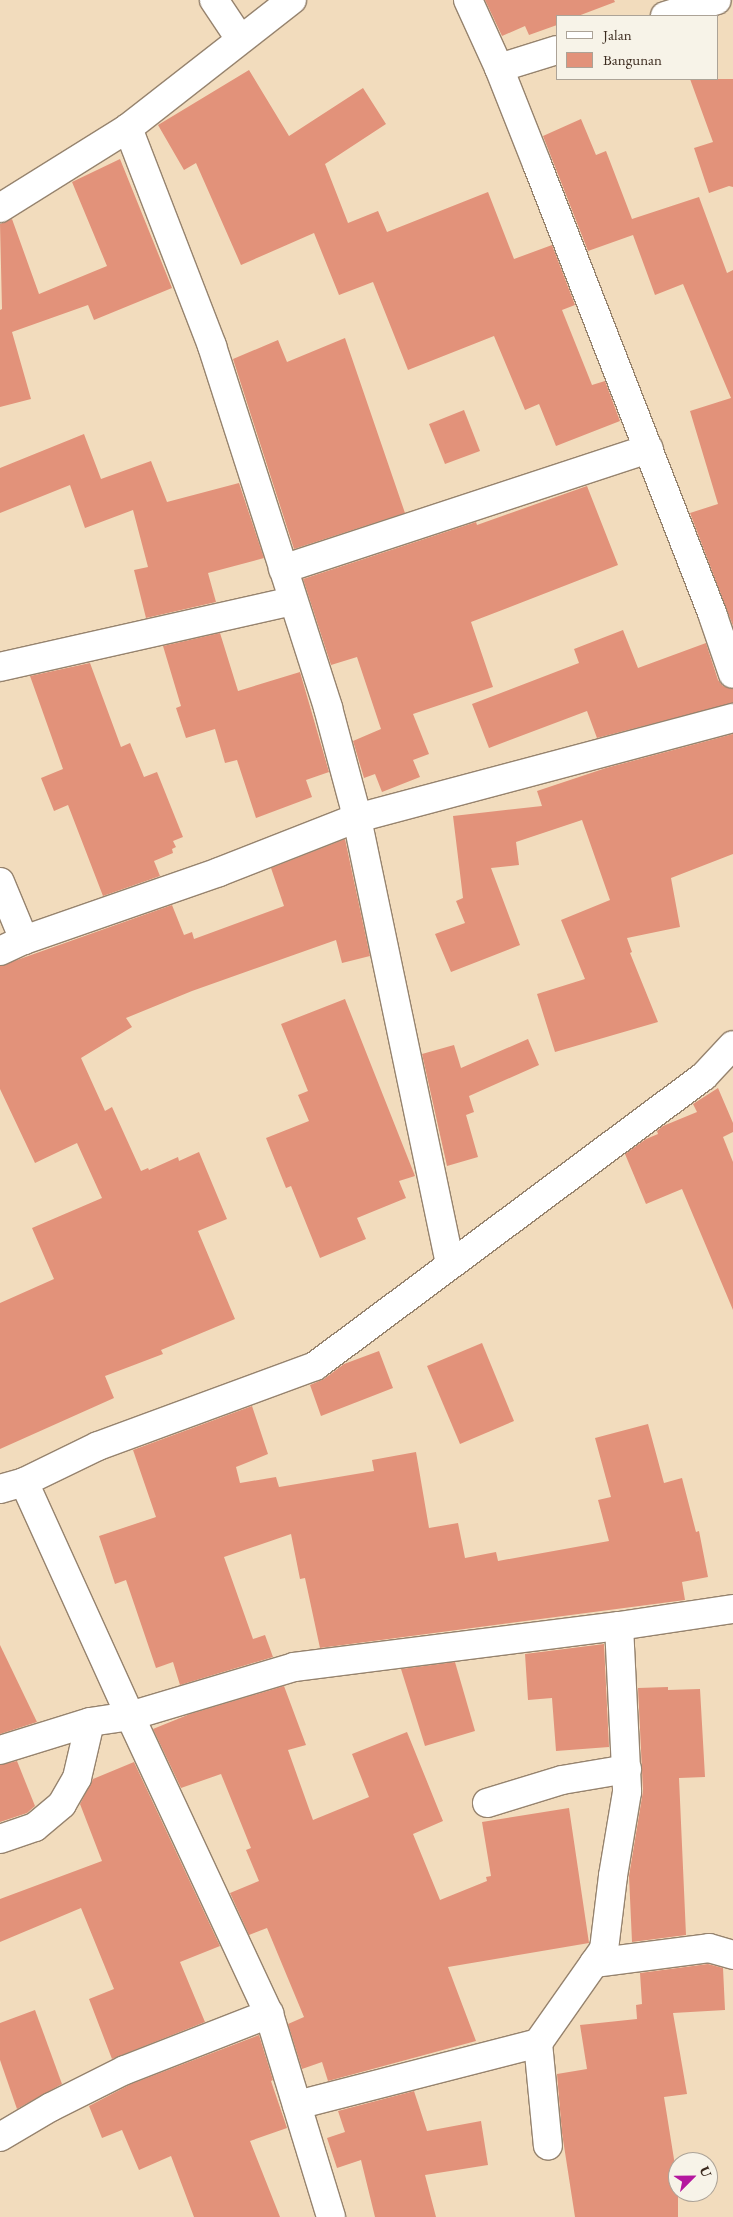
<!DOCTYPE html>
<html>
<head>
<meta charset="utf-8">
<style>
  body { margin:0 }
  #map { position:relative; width:733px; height:2217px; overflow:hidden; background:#f2dcbd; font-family:"EB Garamond",serif }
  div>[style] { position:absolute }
  .building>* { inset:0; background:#e2927a }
  .roads { filter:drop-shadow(1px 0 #96836e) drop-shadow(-1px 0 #96836e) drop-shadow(0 1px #96836e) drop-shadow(0 -1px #96836e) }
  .minor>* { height:28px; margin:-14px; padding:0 14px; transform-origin:14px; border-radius:14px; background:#fff }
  span { translate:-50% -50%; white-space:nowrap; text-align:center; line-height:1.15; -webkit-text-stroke:4px #f7f3e8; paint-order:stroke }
  .legend { position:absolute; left:556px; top:15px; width:162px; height:65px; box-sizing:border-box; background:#f7f3e8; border:1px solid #aca397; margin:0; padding:6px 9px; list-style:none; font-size:15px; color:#3b2a1e }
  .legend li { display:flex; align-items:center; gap:10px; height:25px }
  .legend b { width:25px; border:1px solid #aca397 }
  .north { position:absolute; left:668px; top:2152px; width:50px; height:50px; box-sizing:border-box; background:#f7f3e8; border:1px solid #aca397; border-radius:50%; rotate:67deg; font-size:14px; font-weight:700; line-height:20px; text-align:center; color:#3b2a1e }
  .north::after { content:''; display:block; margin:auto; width:18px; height:22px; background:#b5179e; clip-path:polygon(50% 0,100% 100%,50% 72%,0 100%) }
</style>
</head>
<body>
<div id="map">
  <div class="building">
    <i style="clip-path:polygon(485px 0,614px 0,615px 2px,578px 16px,557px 16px,557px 25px,529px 35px,525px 26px,502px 36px)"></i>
    <i style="clip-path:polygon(249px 70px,289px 136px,363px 88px,386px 124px,325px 164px,348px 223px,378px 211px,387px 232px,488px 192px,514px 259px,552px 245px,575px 305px,562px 310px,592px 385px,605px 381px,620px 421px,556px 446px,539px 404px,525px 410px,494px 336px,408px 370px,373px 282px,339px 295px,314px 233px,241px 265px,196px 163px,184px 170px,158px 125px)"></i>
    <i style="clip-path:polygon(690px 79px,733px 79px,733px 187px,729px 186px,709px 193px,694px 148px,713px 142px)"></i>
    <i style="clip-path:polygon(581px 119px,596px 155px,606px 151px,632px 219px,699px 197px,727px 273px,733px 270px,733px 626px,690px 513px,718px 504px,690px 411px,731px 398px,683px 284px,655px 295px,633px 235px,588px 251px,543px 136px)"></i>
    <i style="clip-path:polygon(120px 159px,172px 288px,94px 320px,88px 305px,12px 332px,31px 399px,0 407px,0 310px,2px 309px,0 224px,12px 219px,39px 294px,107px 266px,72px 182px)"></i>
    <i style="clip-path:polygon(345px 338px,405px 513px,294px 549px,233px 359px,278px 340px,287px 362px)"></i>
    <i style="clip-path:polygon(464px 410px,480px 451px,445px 464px,429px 424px)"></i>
    <i style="clip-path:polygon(84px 434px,101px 479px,151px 461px,167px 502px,239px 483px,264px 558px,208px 573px,216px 602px,146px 618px,134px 570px,148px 567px,133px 510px,85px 528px,70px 485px,0 513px,0 468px)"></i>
    <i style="clip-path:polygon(587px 486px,618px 565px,471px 622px,493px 687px,413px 714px,429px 754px,413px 760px,420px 777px,382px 792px,375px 774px,364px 778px,353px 741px,381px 729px,357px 657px,331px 665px,303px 579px,476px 522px,477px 525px)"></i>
    <i style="clip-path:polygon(623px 630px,638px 668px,706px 643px,718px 680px,723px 686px,733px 689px,733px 703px,597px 738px,587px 711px,489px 748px,472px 704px,579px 663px,574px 649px)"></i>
    <i style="clip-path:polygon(220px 633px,238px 691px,300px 672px,329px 772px,306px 780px,312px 797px,256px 818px,237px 760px,225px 763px,215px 729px,186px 738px,176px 708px,181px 706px,163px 646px)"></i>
    <i style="clip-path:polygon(90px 663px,121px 747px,130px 743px,144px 777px,157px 772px,183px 837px,173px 841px,176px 847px,172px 849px,173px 853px,154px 861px,160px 876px,103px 896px,68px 805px,54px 811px,41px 778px,63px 769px,30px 676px)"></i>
    <i style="clip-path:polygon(733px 734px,733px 854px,671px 878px,680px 927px,627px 938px,632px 952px,630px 953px,658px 1022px,555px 1052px,537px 994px,585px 979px,561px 920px,610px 900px,582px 820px,516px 842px,519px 865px,491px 868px,520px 945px,451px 972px,435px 934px,465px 923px,456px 901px,463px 898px,453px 816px,542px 806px,537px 791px,606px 768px)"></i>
    <i style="clip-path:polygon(345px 839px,370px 956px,342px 963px,336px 940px,192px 991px,126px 1018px,132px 1027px,81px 1058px,105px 1111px,112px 1107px,141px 1171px,148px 1168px,149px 1170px,178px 1157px,179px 1161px,199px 1152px,227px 1219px,198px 1231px,235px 1319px,161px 1350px,163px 1354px,105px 1376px,114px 1398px,0 1449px,0 1303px,54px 1279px,32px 1228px,102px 1198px,77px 1143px,35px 1163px,0 1089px,0 966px,172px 905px,184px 935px,192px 932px,194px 939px,284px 906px,271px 868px)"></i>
    <i style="clip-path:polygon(345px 999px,415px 1176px,399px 1181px,406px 1198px,357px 1218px,366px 1239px,320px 1258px,291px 1186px,286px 1188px,266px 1138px,309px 1121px,298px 1095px,308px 1091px,281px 1024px)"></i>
    <i style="clip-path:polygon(528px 1039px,539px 1065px,469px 1096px,474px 1112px,466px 1115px,478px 1157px,447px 1166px,422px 1054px,454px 1045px,461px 1068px)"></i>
    <i style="clip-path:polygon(718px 1088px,733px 1123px,733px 1132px,723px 1137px,733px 1162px,733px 1310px,682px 1189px,646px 1204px,625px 1154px,646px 1139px,658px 1134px,657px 1131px,663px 1126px,697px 1112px,693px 1104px)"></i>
    <i style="clip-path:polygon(482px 1343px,514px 1421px,460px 1444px,427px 1366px)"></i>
    <i style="clip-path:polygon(379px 1351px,393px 1388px,321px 1416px,310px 1385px,324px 1379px,344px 1364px)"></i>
    <i style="clip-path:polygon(252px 1406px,268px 1454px,236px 1467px,240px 1483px,276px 1477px,279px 1487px,374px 1471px,372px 1460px,416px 1452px,429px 1528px,458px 1523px,465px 1558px,496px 1552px,498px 1561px,609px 1541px,598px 1500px,611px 1497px,595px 1438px,648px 1424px,664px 1483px,682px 1478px,696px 1532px,699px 1531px,708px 1577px,682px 1582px,685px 1600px,320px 1648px,305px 1578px,300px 1579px,291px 1534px,224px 1557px,253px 1639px,265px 1635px,273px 1657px,180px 1685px,173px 1662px,156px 1668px,126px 1580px,115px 1584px,99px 1536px,156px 1517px,133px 1450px)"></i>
    <i style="clip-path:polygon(604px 1644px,609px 1747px,556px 1751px,552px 1698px,528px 1700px,525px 1654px)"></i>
    <i style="clip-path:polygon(0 1645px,37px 1722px,0 1734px)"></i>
    <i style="clip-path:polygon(455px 1662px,475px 1731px,425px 1746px,401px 1669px)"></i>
    <i style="clip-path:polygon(284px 1686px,306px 1745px,288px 1750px,313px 1820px,369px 1797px,352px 1754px,407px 1732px,443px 1821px,413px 1834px,440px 1900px,487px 1881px,486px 1877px,491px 1876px,482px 1822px,569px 1808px,589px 1943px,448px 1967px,476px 2041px,328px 2081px,322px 2062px,302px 2069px,288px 2024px,304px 2017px,267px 1928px,249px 1935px,230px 1893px,259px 1881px,246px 1850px,251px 1848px,221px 1774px,181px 1788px,153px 1729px,190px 1714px)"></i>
    <i style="clip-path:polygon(668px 1687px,668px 1690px,700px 1689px,705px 1777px,679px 1778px,686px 1935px,632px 1942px,629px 1876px,643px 1791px,638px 1688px)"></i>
    <i style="clip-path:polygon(17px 1761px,35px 1806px,27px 1813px,0 1822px,0 1765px)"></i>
    <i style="clip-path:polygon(134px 1762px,220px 1946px,180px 1962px,205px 2022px,112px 2059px,89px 1999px,114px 1989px,81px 1908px,0 1942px,0 1899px,102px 1861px,80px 1804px,93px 1779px)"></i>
    <i style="clip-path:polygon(708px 1964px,723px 1968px,725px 2010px,673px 2013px,687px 2094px,664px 2097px,678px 2184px,678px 2217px,575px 2217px,562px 2133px,557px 2074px,587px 2069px,580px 2025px,637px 2019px,636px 2005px,642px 2004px,640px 1973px)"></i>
    <i style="clip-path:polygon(35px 2010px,62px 2084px,17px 2109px,0 2060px,0 2023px)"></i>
    <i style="clip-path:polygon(259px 2035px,273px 2080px,271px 2081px,287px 2128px,250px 2141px,280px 2217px,194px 2217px,171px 2156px,139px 2170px,122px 2130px,102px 2138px,89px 2106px,131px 2084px)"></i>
    <i style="clip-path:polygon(414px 2091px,427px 2131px,481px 2121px,488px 2165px,425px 2175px,436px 2217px,375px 2217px,361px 2160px,337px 2168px,327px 2138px,345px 2132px,338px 2111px)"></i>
  </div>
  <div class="roads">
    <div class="minor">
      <i style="left:214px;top:0;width:47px;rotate:56.3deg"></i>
      <i style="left:468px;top:0;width:75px;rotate:65.5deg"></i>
      <i style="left:499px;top:68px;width:103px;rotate:68.4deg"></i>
      <i style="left:537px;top:164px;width:485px;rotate:68.7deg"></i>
      <i style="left:713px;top:616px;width:61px;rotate:71deg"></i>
      <i style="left:665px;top:16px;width:54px;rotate:-17.1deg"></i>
      <i style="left:499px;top:68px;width:61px;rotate:-17.2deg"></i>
      <i style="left:128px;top:128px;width:234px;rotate:68.9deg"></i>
      <i style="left:212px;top:346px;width:380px;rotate:72.2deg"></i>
      <i style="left:328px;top:708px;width:105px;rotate:75deg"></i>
      <i style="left:355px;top:809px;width:465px;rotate:78.2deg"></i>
      <i style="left:0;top:208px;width:151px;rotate:-32deg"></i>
      <i style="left:128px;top:128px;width:208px;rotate:-38deg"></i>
      <i style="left:283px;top:569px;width:385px;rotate:-18.2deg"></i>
      <i style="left:0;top:667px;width:299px;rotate:-12.7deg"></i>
      <i style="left:0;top:882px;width:63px;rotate:67.5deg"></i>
      <i style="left:0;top:951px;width:26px;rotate:-25deg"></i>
      <i style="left:24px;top:940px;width:207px;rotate:-19.2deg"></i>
      <i style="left:219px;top:872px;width:148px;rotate:-21.4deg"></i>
      <i style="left:357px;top:818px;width:389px;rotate:-14.9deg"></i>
      <i style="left:24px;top:1482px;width:257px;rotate:65.6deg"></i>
      <i style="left:130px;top:1716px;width:329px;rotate:65deg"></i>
      <i style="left:269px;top:2014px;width:212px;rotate:73deg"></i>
      <i style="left:0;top:1489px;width:25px;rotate:-16deg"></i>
      <i style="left:24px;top:1482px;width:82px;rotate:-25.9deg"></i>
      <i style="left:98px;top:1446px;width:231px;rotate:-20.2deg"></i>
      <i style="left:315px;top:1366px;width:485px;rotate:-36.7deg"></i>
      <i style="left:704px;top:1076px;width:42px;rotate:-46.9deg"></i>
      <i style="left:619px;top:1626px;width:115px;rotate:-8.5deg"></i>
      <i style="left:0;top:1750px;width:94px;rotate:-17.3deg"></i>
      <i style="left:90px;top:1722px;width:40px;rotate:-8.5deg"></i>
      <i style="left:130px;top:1716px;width:171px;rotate:-16.6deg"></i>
      <i style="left:294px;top:1667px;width:328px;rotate:-7.2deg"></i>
      <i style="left:619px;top:1626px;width:166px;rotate:87.2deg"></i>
      <i style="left:627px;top:1792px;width:85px;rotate:99.5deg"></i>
      <i style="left:613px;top:1876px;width:74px;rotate:97deg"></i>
      <i style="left:604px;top:1949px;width:115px;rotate:125.1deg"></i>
      <i style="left:538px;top:2043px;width:103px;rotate:84.5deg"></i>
      <i style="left:487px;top:1803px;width:78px;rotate:-17deg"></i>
      <i style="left:562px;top:1780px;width:66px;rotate:-9.6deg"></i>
      <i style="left:0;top:1839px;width:37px;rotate:-19deg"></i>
      <i style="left:35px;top:1827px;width:35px;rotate:-40deg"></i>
      <i style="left:62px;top:1804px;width:30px;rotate:-60deg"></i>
      <i style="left:77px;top:1778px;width:57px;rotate:-76.9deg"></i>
      <i style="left:594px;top:1963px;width:116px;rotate:-7.4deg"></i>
      <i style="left:709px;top:1948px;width:25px;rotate:16deg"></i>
      <i style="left:297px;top:2105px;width:249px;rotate:-14.4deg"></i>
      <i style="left:0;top:2137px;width:59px;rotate:-30.5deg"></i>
      <i style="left:51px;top:2107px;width:83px;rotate:-26.6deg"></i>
      <i style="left:125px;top:2070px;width:155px;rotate:-21.3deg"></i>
    </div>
  </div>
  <ul class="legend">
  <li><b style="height:6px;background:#fff"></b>Jalan</li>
  <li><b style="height:14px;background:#e2927a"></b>Bangunan</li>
  </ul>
  <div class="north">U</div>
</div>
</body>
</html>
